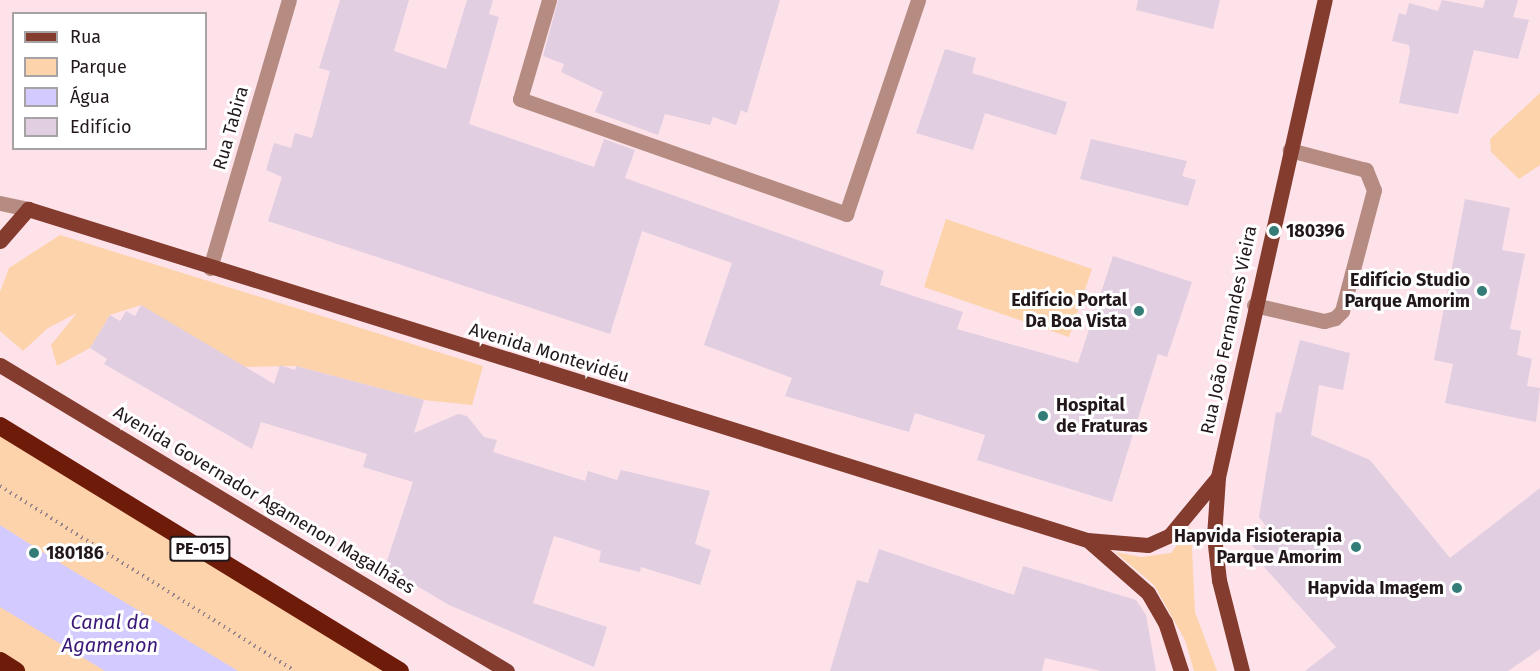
<!DOCTYPE html>
<html>
<head>
<meta charset="utf-8">
<style>
  body { margin:0 }
  #map { position:relative; width:1540px; height:671px; overflow:hidden; background:#fee2ea; font-family:"Fira Sans",sans-serif }
  div>[style] { position:absolute }
  .green>* { inset:0; background:#fcd3ab }
  .water>* { inset:0; background:#d3cbff }
  .building>* { inset:0; background:#e1cee1 }
  .path>* { height:4px; margin-top:-2px; transform-origin:0; background:repeating-linear-gradient(90deg,#978389 0 1.5px,transparent 0 6px) }
  .minor>* { height:15px; margin:-7.5px; padding:0 7.5px; transform-origin:7.5px; border-radius:7.5px; background:#b68c82 }
  .major>* { height:15px; margin:-7.5px; padding:0 7.5px; transform-origin:7.5px; border-radius:7.5px; background:#833c2d }
  .highway>* { height:18px; margin:-9px; padding:0 9px; transform-origin:9px; border-radius:9px; background:#6e1b0a }
  .dots>* { width:16px; height:16px; translate:-50% -50%; box-sizing:border-box; border:3px solid #fff; border-radius:50% }
  span { translate:-50% -50%; white-space:nowrap; text-align:center; line-height:1.15; -webkit-text-stroke:6px #fff; paint-order:stroke }
  .shield-label span { padding:2px 4px; background:#fff; border:2px solid; border-radius:4px; -webkit-text-stroke-width:0 }
  .shield-label { font-size:16px; color:#22181b; font-weight:700 }
  .street-label { font-size:18px; color:#22181b }
  .poi-label { font-size:18px; color:#22181b; font-weight:700 }
  .left { translate:0 -50%; text-align:left }
  .right { translate:-100% -50%; text-align:right }
  .water-label { font-size:20px; color:#3b1979; font-style:italic }
  .legend { position:absolute; left:12px; top:12px; width:195px; height:138px; box-sizing:border-box; background:#fff; border:2px solid #a7a3a4; margin:0; padding:8px 10px; list-style:none; font-size:18px; color:#22181b }
  .legend li { display:flex; align-items:center; gap:12px; height:30px }
  .legend b { width:30px; border:2px solid #a7a3a4 }
</style>
</head>
<body>
<div id="map">
  <div class="green">
    <i style="clip-path:polygon(1540px 93px,1540px 165px,1519px 179px,1491px 152px,1490px 139px)"></i>
    <i style="clip-path:polygon(946px 219px,1092px 269px,1069px 337px,924px 287px)"></i>
    <i style="clip-path:polygon(60px 235px,483px 366px,472px 405px,424px 400px,296px 366px,234px 367px,141px 305px,110px 315px,90px 348px,57px 366px,51px 345px,77px 313px,48px 328px,23px 351px,0 331px,0 292px,9px 268px)"></i>
    <i style="clip-path:polygon(0 426px,400px 671px,16px 671px,0 661px)"></i>
    <i style="clip-path:polygon(1191px 527px,1195px 612px,1217px 671px,1194px 671px,1185px 640px,1154px 585px,1115px 552px,1141px 557px,1171px 553px)"></i>
  </div>
  <div class="water">
    <i style="clip-path:polygon(0 525px,52px 558px,238px 671px,105px 671px,0 607px)"></i>
  </div>
  <div class="building">
    <i style="clip-path:polygon(340px 0,409px 0,394px 51px,446px 69px,467px 0,493px 0,489px 14px,499px 17px,469px 124px,594px 167px,604px 139px,635px 150px,625px 178px,884px 271px,880px 285px,963px 312px,957px 329px,1078px 363px,1113px 256px,1192px 282px,1167px 357px,1158px 354px,1112px 502px,977px 460px,985px 435px,915px 413px,909px 432px,785px 396px,792px 378px,704px 345px,732px 263px,642px 231px,610px 334px,268px 221px,282px 177px,266px 170px,274px 143px,291px 148px,295px 133px,312px 138px,330px 71px,319px 68px)"></i>
    <i style="clip-path:polygon(558px 0,780px 0,747px 113px,741px 110px,736px 125px,713px 117px,710px 125px,665px 114px,658px 135px,595px 112px,603px 92px,561px 72px,564px 64px,543px 56px)"></i>
    <i style="clip-path:polygon(1138px 0,1220px 0,1213px 29px,1136px 10px)"></i>
    <i style="clip-path:polygon(1442px 0,1483px 8px,1485px 0,1518px 0,1513px 17px,1529px 20px,1518px 59px,1474px 50px,1458px 114px,1399px 103px,1410px 51px,1409px 45px,1392px 41px,1399px 13px,1406px 15px,1409px 3px,1438px 11px)"></i>
    <i style="clip-path:polygon(945px 49px,976px 58px,972px 73px,1067px 102px,1056px 135px,985px 113px,973px 150px,916px 133px)"></i>
    <i style="clip-path:polygon(1091px 139px,1187px 161px,1182px 176px,1196px 180px,1188px 206px,1080px 179px)"></i>
    <i style="clip-path:polygon(1465px 199px,1510px 208px,1502px 250px,1525px 254px,1510px 329px,1521px 331px,1517px 355px,1532px 359px,1527px 386px,1540px 388px,1536px 422px,1445px 403px,1453px 364px,1434px 360px)"></i>
    <i style="clip-path:polygon(141px 305px,274px 384px,280px 365px,295px 370px,296px 366px,424px 400px,414px 433px,458px 414px,467px 416px,484px 437px,497px 440px,493px 452px,585px 481px,588px 471px,617px 480px,621px 470px,710px 491px,695px 544px,711px 550px,700px 585px,641px 567px,640px 572px,599px 562px,601px 551px,554px 536px,533px 603px,607px 627px,594px 667px,449px 605px,385px 567px,413px 482px,363px 467px,367px 454px,261px 422px,252px 449px,104px 364px,107px 359px,90px 348px,110px 315px,120px 321px,126px 311px,135px 316px)"></i>
    <i style="clip-path:polygon(1300px 340px,1350px 353px,1343px 390px,1319px 385px,1311px 435px,1370px 460px,1450px 558px,1540px 488px,1540px 649px,1508px 671px,1305px 671px,1336px 647px,1257px 559px,1261px 556px,1249px 542px,1266px 526px,1259px 517px,1276px 412px,1281px 413px)"></i>
    <i style="clip-path:polygon(879px 549px,1014px 595px,1023px 566px,1136px 600px,1146px 615px,1156px 671px,1101px 671px,1045px 658px,1042px 671px,830px 671px,857px 580px,868px 583px)"></i>
  </div>
  <div class="path">
    <i style="left:0;top:486px;width:348px;rotate:32.1deg"></i>
  </div>
  <div class="minor">
    <i style="left:549px;top:0;width:103px;rotate:106.3deg"></i>
    <i style="left:520px;top:99px;width:346px;rotate:19.4deg"></i>
    <i style="left:846px;top:214px;width:226px;rotate:-71.4deg"></i>
    <i style="left:0;top:203px;width:29px;rotate:12deg"></i>
    <i style="left:210px;top:268px;width:279px;rotate:-73.6deg"></i>
    <i style="left:1254px;top:305px;width:72px;rotate:12.9deg"></i>
    <i style="left:1324px;top:321px;width:11px;rotate:-15deg"></i>
    <i style="left:1335px;top:318px;width:10px;rotate:-45deg"></i>
    <i style="left:1342px;top:311px;width:125px;rotate:-75.2deg"></i>
    <i style="left:1374px;top:190px;width:22px;rotate:-112deg"></i>
    <i style="left:1366px;top:170px;width:79px;rotate:-165.3deg"></i>
  </div>
  <div class="major">
    <i style="left:0;top:241px;width:43px;rotate:-48.8deg"></i>
    <i style="left:28px;top:209px;width:1110px;rotate:17.36deg"></i>
    <i style="left:1087px;top:540px;width:61px;rotate:4.7deg"></i>
    <i style="left:1148px;top:545px;width:24px;rotate:-24deg"></i>
    <i style="left:1170px;top:535px;width:75px;rotate:-50.4deg"></i>
    <i style="left:0;top:365px;width:592px;rotate:31.11deg"></i>
    <i style="left:1090px;top:542px;width:77px;rotate:41.3deg"></i>
    <i style="left:1148px;top:593px;width:34px;rotate:60deg"></i>
    <i style="left:1165px;top:622px;width:52px;rotate:71.9deg"></i>
    <i style="left:1242px;top:671px;width:94px;rotate:-104.2deg"></i>
    <i style="left:1219px;top:580px;width:44px;rotate:-96.5deg"></i>
    <i style="left:1214px;top:536px;width:59px;rotate:-86.1deg"></i>
    <i style="left:1218px;top:477px;width:489px;rotate:-77.4deg"></i>
  </div>
  <div class="highway">
    <i style="left:0;top:426px;width:469px;rotate:31.5deg"></i>
    <i style="left:0;top:661px;width:19px;rotate:32deg"></i>
  </div>
  <div class="dots">
    <i style="left:1274px;top:231px;background:#347c78"></i>
    <i style="left:1482px;top:291px;background:#347c78"></i>
    <i style="left:1139px;top:311px;background:#347c78"></i>
    <i style="left:1043px;top:416px;background:#347c78"></i>
    <i style="left:1356px;top:547px;background:#347c78"></i>
    <i style="left:34px;top:553px;background:#347c78"></i>
    <i style="left:1457px;top:588px;background:#347c78"></i>
  </div>
  <div class="shield-label">
    <span style="left:200px;top:549px">PE-015</span>
  </div>
  <div class="street-label">
    <span style="left:231px;top:128px;rotate:-74deg">Rua Tabira</span>
    <span style="left:1229px;top:330px;rotate:-78deg">Rua João Fernandes Vieira</span>
    <span style="left:549px;top:353px;rotate:17deg">Avenida Montevidéu</span>
    <span style="left:264px;top:500px;rotate:31deg">Avenida Governador Agamenon Magalhães</span>
  </div>
  <div class="poi-label">
    <span class="left" style="left:1286px;top:231px">180396</span>
    <span class="right" style="left:1470px;top:291px">Edifício Studio<br>Parque Amorim</span>
    <span class="right" style="left:1127px;top:311px">Edifício Portal<br>Da Boa Vista</span>
    <span class="left" style="left:1056px;top:416px">Hospital<br>de Fraturas</span>
    <span class="right" style="left:1342px;top:547px">Hapvida Fisioterapia<br>Parque Amorim</span>
    <span class="left" style="left:46px;top:553px">180186</span>
    <span class="right" style="left:1444px;top:588px">Hapvida Imagem</span>
  </div>
  <div class="water-label">
    <span style="left:110px;top:634px">Canal da<br>Agamenon</span>
  </div>
  <ul class="legend">
  <li><b style="height:8px;background:#833c2d"></b>Rua</li>
  <li><b style="height:16px;background:#fcd3ab"></b>Parque</li>
  <li><b style="height:16px;background:#d3cbff"></b>Água</li>
  <li><b style="height:16px;background:#e1cee1"></b>Edifício</li>
  </ul>
</div>
</body>
</html>
